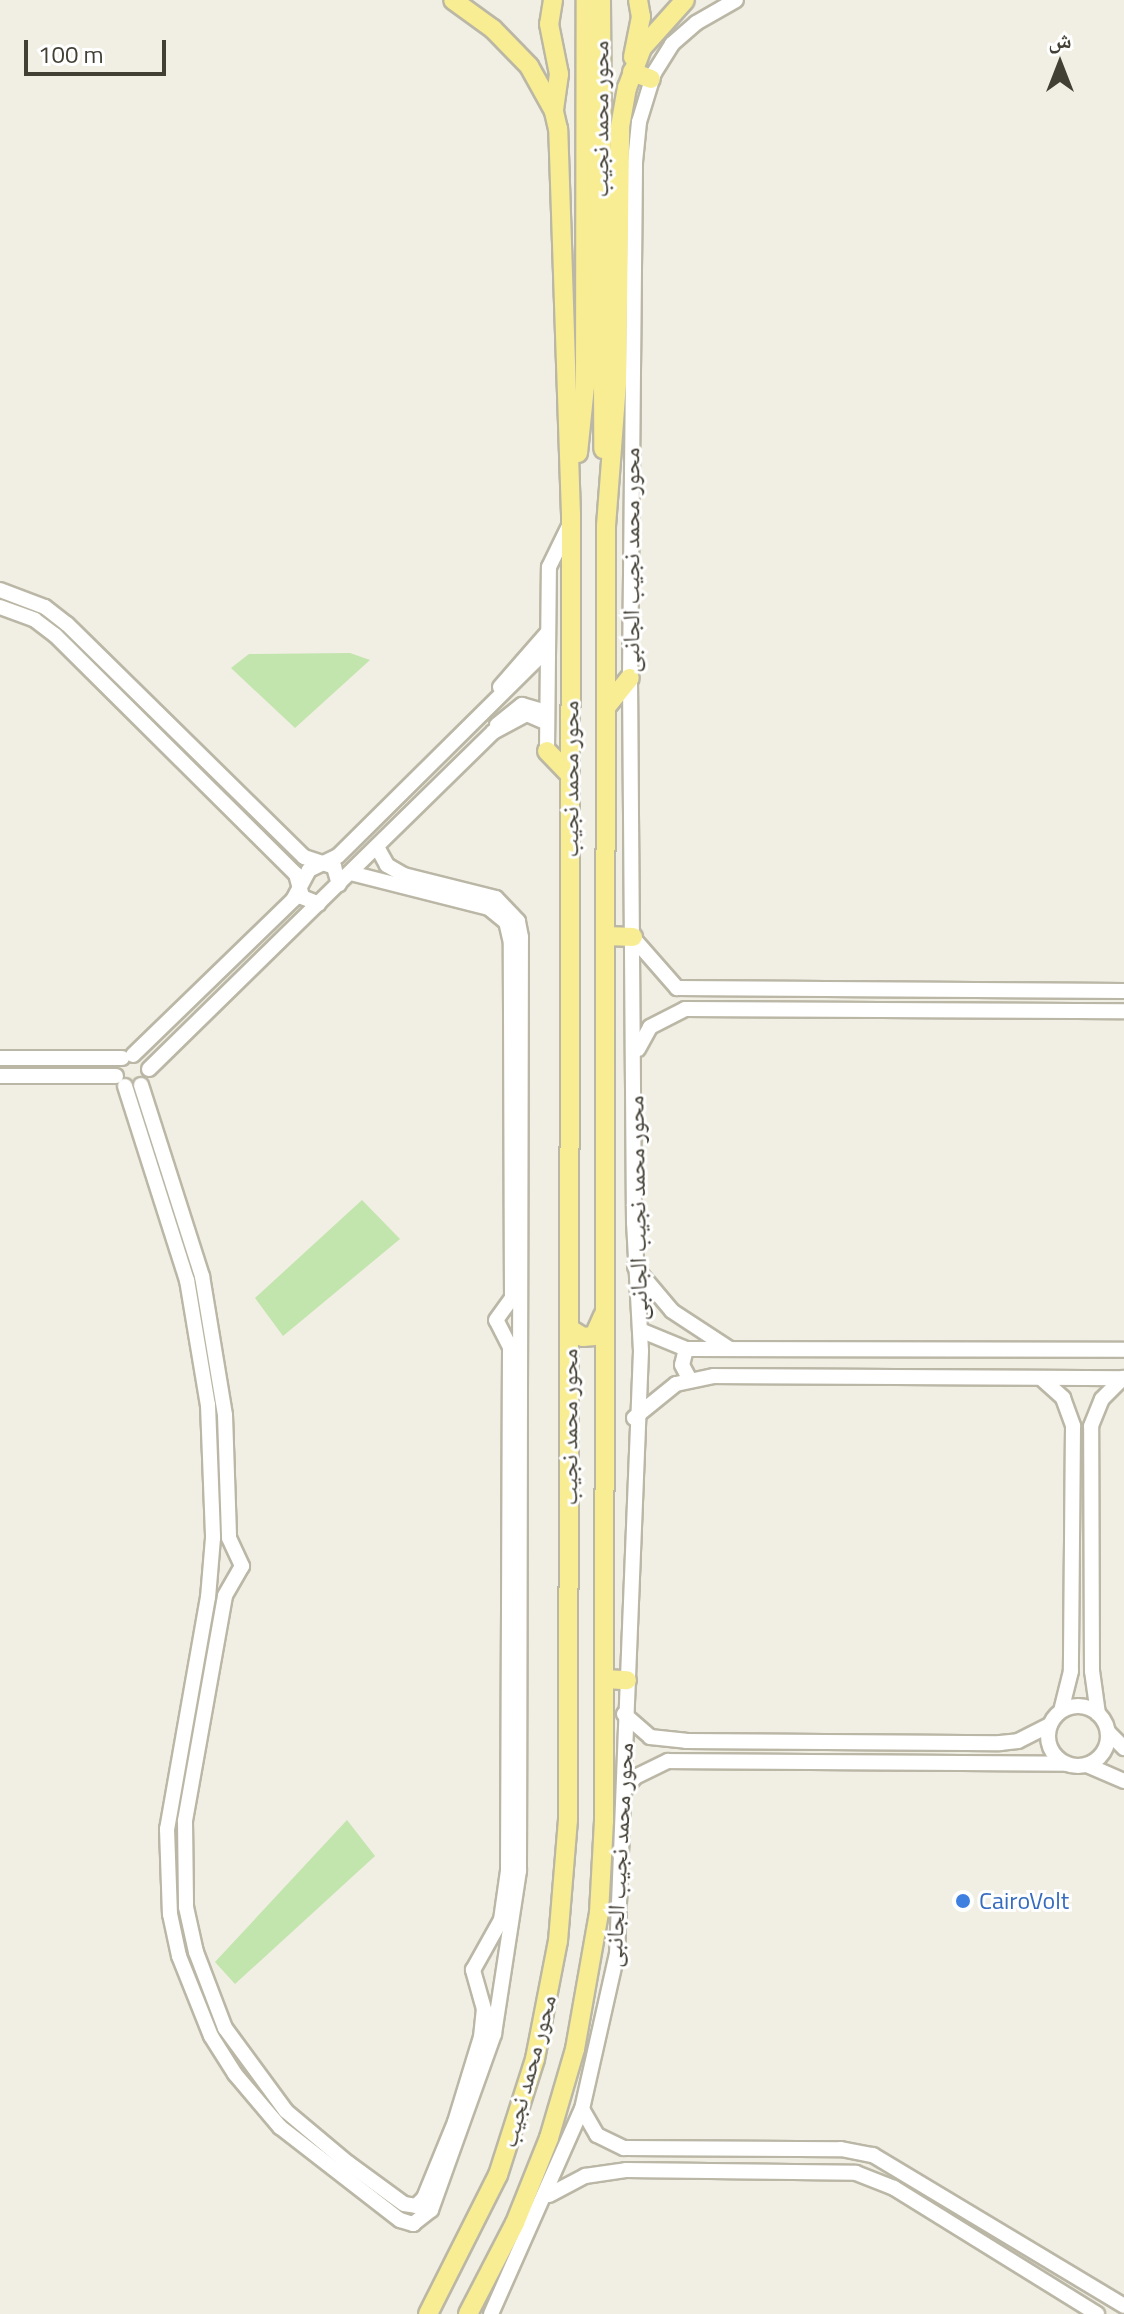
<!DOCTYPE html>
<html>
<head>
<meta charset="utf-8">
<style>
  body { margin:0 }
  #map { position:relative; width:1124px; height:2314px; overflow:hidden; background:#f1efe3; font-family:"Titillium Web","Noto Naskh Arabic",sans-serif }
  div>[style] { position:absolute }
  .green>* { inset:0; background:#c2e4ad }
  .roads { filter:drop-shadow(2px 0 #bbb7a6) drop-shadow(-2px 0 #bbb7a6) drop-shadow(0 2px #bbb7a6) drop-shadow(0 -2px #bbb7a6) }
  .tertiary>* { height:14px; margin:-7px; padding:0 7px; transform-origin:7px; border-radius:7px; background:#fff }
  .tertiary>.ring { margin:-7px; padding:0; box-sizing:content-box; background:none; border:14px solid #fff; border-radius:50% }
  .primary>* { height:18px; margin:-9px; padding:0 9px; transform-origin:9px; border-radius:9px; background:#f9ed93 }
  .dots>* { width:22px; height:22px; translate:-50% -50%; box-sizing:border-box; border:4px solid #fff; border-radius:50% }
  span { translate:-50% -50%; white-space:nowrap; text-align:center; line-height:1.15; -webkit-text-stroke:6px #fff; paint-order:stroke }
  .street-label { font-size:24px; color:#423f34 }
  .shop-label { font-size:24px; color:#366cbe }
  .left { translate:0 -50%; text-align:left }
  .north { position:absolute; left:1020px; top:24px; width:80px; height:80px; -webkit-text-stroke:6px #fff; paint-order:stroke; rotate:0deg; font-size:22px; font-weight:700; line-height:32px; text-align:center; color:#423f34 }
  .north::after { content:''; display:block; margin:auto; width:28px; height:36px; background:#423f34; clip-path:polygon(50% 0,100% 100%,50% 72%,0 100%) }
  .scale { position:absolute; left:24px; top:40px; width:142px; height:36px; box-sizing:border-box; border:4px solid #423f34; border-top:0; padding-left:10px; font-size:24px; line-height:28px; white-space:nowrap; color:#423f34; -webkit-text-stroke:6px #fff; paint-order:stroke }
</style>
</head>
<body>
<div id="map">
  <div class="green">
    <i style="clip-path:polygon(350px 653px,370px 660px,295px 728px,231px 668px,249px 654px)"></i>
    <i style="clip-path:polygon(362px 1200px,400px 1239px,283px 1336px,255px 1298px)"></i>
    <i style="clip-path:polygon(347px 1820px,375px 1856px,235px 1984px,215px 1962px)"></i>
  </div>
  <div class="roads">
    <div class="tertiary">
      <i style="left:0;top:590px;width:48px;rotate:20.7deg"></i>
      <i style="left:45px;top:607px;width:28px;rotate:38deg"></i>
      <i style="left:67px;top:624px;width:332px;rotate:44.5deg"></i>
      <i style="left:304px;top:857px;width:32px;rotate:18deg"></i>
      <i style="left:334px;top:867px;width:18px;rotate:74deg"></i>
      <i style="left:0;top:607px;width:37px;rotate:20deg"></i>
      <i style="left:35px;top:620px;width:25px;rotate:37deg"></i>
      <i style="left:55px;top:635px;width:339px;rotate:44.8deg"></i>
      <i style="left:296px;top:874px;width:24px;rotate:75deg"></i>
      <i style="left:302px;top:897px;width:18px;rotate:22deg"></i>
      <i style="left:500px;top:687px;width:73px;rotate:-48.9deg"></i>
      <i style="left:497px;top:725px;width:32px;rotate:-39deg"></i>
      <i style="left:522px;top:705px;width:25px;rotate:16deg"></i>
      <i style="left:547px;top:751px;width:184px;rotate:-89.4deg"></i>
      <i style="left:549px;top:567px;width:48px;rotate:-64deg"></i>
      <i style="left:635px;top:940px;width:64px;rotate:48.8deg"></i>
      <i style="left:677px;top:988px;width:447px;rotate:0.4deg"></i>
      <i style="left:638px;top:1049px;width:25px;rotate:-61deg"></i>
      <i style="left:650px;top:1027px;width:39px;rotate:-27deg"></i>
      <i style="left:685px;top:1009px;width:439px;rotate:0.3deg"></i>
      <i style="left:133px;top:1055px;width:223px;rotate:-44.1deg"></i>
      <i style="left:293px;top:900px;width:34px;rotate:-62deg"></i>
      <i style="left:309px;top:870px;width:32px;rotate:-26deg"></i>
      <i style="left:338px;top:856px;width:294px;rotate:-44.7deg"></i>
      <i style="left:0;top:1058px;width:122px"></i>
      <i style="left:149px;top:1069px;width:482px;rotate:-44.4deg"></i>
      <i style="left:493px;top:732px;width:38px;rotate:-28deg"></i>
      <i style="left:527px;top:714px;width:22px;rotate:24deg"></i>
      <i style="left:0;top:1076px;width:116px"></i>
      <i style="left:141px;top:1085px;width:201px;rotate:72.3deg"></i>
      <i style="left:202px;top:1276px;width:141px;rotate:80.6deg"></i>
      <i style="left:225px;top:1415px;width:123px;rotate:88.1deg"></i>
      <i style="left:229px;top:1538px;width:31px;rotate:65deg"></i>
      <i style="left:242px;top:1566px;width:34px;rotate:120deg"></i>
      <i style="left:225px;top:1596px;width:229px;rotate:100.1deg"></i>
      <i style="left:185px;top:1821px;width:86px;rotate:89.3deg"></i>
      <i style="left:186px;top:1907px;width:46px;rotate:77.5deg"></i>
      <i style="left:196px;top:1952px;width:81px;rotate:69.1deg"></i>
      <i style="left:225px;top:2028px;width:103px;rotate:53.7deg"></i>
      <i style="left:286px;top:2111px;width:81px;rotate:40deg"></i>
      <i style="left:348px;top:2163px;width:69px;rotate:36.2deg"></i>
      <i style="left:404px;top:2204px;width:12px;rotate:9deg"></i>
      <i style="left:416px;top:2206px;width:11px;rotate:-45deg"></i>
      <i style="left:424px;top:2198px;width:82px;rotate:-67.8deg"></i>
      <i style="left:455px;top:2122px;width:89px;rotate:-73deg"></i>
      <i style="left:481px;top:2037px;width:28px;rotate:-84deg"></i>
      <i style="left:484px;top:2009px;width:41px;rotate:-105.8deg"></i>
      <i style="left:473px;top:1970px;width:57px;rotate:-60.8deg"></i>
      <i style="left:501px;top:1920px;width:49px;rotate:-81.9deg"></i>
      <i style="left:508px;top:1871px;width:524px;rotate:-89.78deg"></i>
      <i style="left:510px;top:1347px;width:30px;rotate:-117deg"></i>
      <i style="left:496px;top:1320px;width:27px;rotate:-54deg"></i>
      <i style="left:512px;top:1298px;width:355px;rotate:-90.2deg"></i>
      <i style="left:511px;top:943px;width:22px;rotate:-103deg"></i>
      <i style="left:506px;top:922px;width:22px;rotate:-141deg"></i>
      <i style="left:489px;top:908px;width:142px;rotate:-165.8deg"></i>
      <i style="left:125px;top:1086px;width:204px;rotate:72.3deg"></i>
      <i style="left:187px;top:1280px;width:127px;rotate:80.5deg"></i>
      <i style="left:208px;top:1405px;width:133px;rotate:87.8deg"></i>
      <i style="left:213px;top:1538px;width:59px;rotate:94.8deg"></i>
      <i style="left:208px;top:1597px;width:236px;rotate:100deg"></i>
      <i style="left:167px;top:1829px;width:85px;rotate:88deg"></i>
      <i style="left:170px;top:1914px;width:43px;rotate:77.9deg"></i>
      <i style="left:179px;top:1956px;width:86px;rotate:68.2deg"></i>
      <i style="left:211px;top:2036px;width:45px;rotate:57.7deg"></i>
      <i style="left:235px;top:2074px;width:70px;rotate:49.7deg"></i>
      <i style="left:280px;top:2127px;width:152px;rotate:37.8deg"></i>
      <i style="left:400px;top:2220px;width:14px;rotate:17deg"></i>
      <i style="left:413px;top:2224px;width:23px;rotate:-38deg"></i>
      <i style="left:431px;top:2210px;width:187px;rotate:-70.3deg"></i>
      <i style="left:494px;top:2034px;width:165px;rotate:-81.3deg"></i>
      <i style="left:519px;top:1871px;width:934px;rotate:-89.88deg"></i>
      <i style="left:521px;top:937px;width:16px;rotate:-101deg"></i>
      <i style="left:518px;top:921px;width:32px;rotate:-134deg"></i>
      <i style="left:496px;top:898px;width:95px;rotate:-166deg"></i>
      <i style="left:404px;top:875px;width:20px;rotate:-150deg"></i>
      <i style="left:387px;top:865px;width:21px;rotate:-119deg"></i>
      <i style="left:635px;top:1267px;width:57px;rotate:49.9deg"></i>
      <i style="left:672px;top:1311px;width:69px;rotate:33.2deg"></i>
      <i style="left:640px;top:1330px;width:50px;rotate:22.4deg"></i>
      <i style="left:686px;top:1349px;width:438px;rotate:0.1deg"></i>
      <i style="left:686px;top:1349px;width:16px;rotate:104deg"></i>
      <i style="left:682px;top:1365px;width:17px;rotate:62deg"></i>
      <i style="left:1041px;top:1378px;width:30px;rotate:42deg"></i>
      <i style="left:1063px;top:1398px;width:30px;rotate:70deg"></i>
      <i style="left:1073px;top:1426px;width:245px;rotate:90.5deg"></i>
      <i style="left:1071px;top:1671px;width:41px;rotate:104deg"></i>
      <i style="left:634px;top:1418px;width:54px;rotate:-39deg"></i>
      <i style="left:676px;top:1384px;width:39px;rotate:-12deg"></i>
      <i style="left:714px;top:1376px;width:410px;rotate:0.3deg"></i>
      <i class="ring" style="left:1048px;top:1706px;width:46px;height:46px"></i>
      <i style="left:624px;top:1714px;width:35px;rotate:41deg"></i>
      <i style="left:650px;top:1737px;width:36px;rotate:6deg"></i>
      <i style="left:686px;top:1741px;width:314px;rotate:0.4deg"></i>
      <i style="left:1000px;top:1743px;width:18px;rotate:-6deg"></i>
      <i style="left:1018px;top:1741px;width:36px;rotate:-27deg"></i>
      <i style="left:1098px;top:1714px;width:43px;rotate:-97.9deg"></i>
      <i style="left:1092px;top:1671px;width:245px;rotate:-90.2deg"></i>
      <i style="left:1091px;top:1426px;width:29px;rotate:-68deg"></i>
      <i style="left:1102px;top:1399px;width:30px;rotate:-45deg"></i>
      <i style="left:1108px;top:1732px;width:23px;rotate:45deg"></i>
      <i style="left:1087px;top:1765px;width:40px;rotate:23.4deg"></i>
      <i style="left:624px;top:1791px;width:18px;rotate:-52deg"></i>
      <i style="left:635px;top:1777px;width:37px;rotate:-26deg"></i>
      <i style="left:668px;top:1761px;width:398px;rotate:0.4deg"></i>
      <i style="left:582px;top:2109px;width:30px;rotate:60deg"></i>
      <i style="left:597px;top:2135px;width:30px;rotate:26deg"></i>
      <i style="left:624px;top:2148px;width:217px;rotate:0.3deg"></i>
      <i style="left:841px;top:2149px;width:33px;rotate:11deg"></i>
      <i style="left:873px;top:2155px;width:293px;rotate:31deg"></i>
      <i style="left:549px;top:2195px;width:41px;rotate:-27.8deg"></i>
      <i style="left:585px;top:2176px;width:41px;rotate:-8.3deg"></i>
      <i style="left:626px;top:2170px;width:230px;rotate:0.7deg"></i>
      <i style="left:856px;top:2173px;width:41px;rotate:21.5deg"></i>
      <i style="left:894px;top:2188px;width:239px;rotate:31.8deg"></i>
      <i style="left:491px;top:2314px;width:224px;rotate:-66.1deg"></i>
      <i style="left:582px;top:2109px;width:159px;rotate:-77.3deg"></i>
      <i style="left:617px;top:1954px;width:603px;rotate:-87.72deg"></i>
      <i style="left:641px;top:1351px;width:128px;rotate:-93.1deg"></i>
      <i style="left:634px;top:1223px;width:545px;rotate:-90.42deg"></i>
      <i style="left:630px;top:678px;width:516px;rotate:-89.44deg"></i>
      <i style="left:635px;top:162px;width:40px;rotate:-84.3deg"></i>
      <i style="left:639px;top:122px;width:51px;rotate:-73deg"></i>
      <i style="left:654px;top:73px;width:34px;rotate:-58deg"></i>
      <i style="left:672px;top:44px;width:32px;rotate:-41deg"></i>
      <i style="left:696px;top:23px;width:46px;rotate:-29.9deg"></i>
    </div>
    <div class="primary">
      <i style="left:553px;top:0;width:24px;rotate:99deg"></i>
      <i style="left:549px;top:24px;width:51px;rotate:78.7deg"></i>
      <i style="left:559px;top:74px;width:37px;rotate:98deg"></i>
      <i style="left:601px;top:0;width:449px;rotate:89.7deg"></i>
      <i style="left:633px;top:57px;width:41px;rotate:-78.7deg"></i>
      <i style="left:641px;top:17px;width:17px;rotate:-100deg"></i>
      <i style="left:632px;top:72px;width:20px;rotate:20deg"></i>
      <i style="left:578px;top:453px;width:67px;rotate:-84deg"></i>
      <i style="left:585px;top:386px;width:386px;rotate:-89.9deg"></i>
      <i style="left:607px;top:706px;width:36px;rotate:-51deg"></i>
      <i style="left:547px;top:751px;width:33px;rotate:46deg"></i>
      <i style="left:607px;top:936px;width:26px;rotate:2deg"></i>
      <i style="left:570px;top:1329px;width:15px;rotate:32deg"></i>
      <i style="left:583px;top:1337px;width:11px;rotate:-5deg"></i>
      <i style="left:594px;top:1336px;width:22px;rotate:-66deg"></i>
      <i style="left:605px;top:1679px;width:22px;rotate:3deg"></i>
      <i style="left:428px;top:2314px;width:156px;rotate:-63.3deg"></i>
      <i style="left:498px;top:2175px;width:122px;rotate:-72.3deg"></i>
      <i style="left:535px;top:2059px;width:120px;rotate:-79deg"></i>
      <i style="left:558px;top:1941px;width:121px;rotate:-85.3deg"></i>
      <i style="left:568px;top:1820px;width:1305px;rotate:-89.87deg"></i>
      <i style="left:571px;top:515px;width:386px;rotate:-91.9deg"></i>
      <i style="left:558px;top:129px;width:18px;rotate:-103deg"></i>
      <i style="left:554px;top:111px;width:51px;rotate:-119.1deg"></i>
      <i style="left:529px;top:66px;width:52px;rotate:-134.2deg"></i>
      <i style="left:493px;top:29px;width:49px;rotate:-144.1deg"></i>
      <i style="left:468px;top:2314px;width:102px;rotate:-62.7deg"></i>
      <i style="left:515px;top:2223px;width:92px;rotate:-68.2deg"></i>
      <i style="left:549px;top:2138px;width:93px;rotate:-73.7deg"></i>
      <i style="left:575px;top:2049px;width:138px;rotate:-80deg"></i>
      <i style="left:599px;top:1913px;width:92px;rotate:-86.9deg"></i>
      <i style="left:604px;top:1821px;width:1295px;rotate:-89.91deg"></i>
      <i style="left:606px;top:526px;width:142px;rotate:-85.6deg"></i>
      <i style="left:617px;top:384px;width:257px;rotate:-89.3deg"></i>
      <i style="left:620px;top:127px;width:40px;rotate:-80deg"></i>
      <i style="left:627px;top:88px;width:43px;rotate:-69.4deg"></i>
      <i style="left:642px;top:48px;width:64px;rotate:-48.1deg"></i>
    </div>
  </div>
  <div class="dots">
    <i style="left:963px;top:1901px;background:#3f7fe0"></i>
  </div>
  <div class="street-label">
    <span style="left:600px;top:119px;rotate:-90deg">محور محمد نجيب</span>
    <span style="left:631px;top:560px;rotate:-90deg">محور محمد نجيب الجانبى</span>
    <span style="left:570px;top:779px;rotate:-90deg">محور محمد نجيب</span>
    <span style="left:637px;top:1208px;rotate:-91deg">محور محمد نجيب الجانبى</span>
    <span style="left:569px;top:1427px;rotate:-90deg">محور محمد نجيب</span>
    <span style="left:619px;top:1855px;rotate:-87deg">محور محمد نجيب الجانبى</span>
    <span style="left:528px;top:2071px;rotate:-75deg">محور محمد نجيب</span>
  </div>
  <div class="shop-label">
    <span class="left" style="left:979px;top:1901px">CairoVolt</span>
  </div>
  <div class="north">ش</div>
  <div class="scale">100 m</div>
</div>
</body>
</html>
